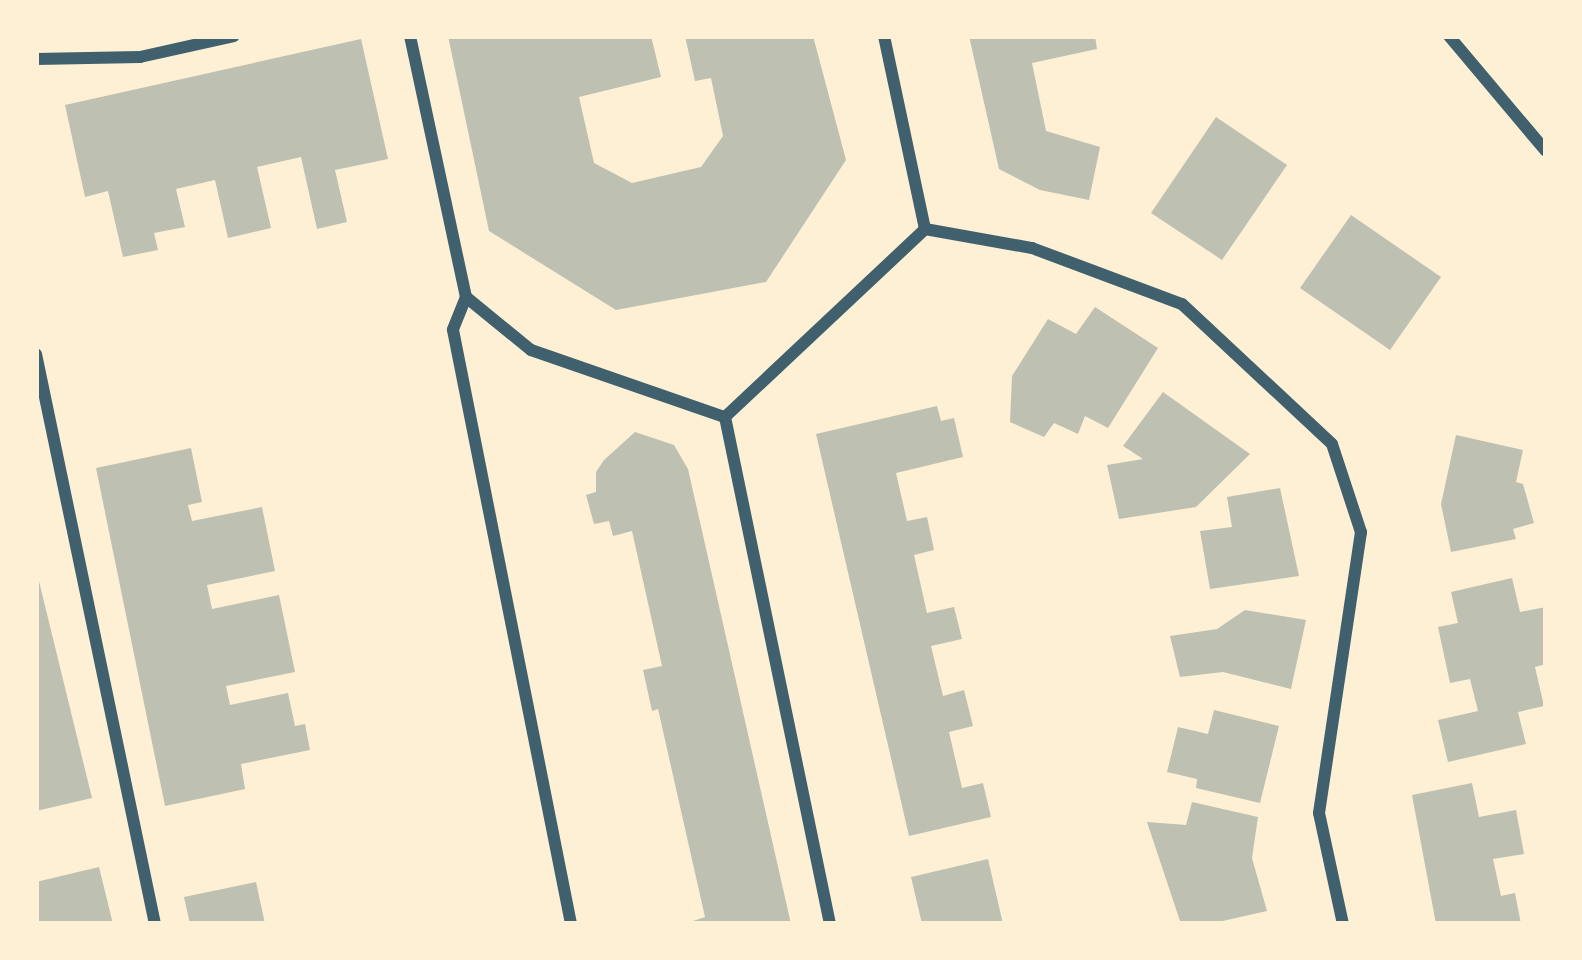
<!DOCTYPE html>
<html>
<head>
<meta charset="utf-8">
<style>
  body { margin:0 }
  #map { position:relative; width:1582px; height:960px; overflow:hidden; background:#fdf0d5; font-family:"Crimson Pro",serif }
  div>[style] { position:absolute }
  .building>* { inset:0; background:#bec0b2 }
  .minor>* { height:12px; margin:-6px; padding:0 6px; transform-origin:6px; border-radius:6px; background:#3f606c }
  span { translate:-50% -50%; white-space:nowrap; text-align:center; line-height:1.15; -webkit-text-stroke:9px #fdf0d5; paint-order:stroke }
  .frame { position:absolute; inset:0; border:39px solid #fdf0d5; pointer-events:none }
</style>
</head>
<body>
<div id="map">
  <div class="building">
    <i style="clip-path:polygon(448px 36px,651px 36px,661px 77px,579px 97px,594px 163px,632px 183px,701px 167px,723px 136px,711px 78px,695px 81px,685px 36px,813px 36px,846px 160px,766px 282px,616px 310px,489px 231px)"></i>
    <i style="clip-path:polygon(969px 36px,1095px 36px,1097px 49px,1032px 63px,1046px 131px,1100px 147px,1089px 200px,1040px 190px,999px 169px)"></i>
    <i style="clip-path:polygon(361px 39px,388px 159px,335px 170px,347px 222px,317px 229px,301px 157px,257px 167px,271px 228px,228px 238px,215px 180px,176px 189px,185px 227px,154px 233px,158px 250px,123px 257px,108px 191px,85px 197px,65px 105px)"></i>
    <i style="clip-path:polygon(1216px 117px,1287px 165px,1222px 260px,1151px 213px)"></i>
    <i style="clip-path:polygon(1351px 215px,1441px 277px,1390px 350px,1300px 288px)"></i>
    <i style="clip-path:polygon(1095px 307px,1158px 348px,1108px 428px,1085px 416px,1078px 434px,1054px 423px,1044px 437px,1010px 422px,1012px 376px,1048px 319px,1076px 334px)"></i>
    <i style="clip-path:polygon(1163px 392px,1250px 454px,1196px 507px,1119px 519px,1107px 465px,1143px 459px,1123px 446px)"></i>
    <i style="clip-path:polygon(937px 406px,941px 421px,954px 418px,963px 457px,896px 473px,907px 521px,927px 517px,934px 550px,914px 555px,927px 613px,954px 607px,962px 639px,931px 646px,943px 696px,964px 690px,973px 726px,949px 732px,962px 788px,983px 783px,991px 817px,909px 836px,816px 434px)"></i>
    <i style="clip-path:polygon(635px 432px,674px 445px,688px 469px,791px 924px,684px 924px,705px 917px,658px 709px,652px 711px,643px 670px,662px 666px,632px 531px,613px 536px,609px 521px,594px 524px,586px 495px,596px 492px,596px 472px,604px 460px)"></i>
    <i style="clip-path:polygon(1456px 435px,1523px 450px,1516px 482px,1523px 484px,1534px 523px,1513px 529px,1516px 539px,1451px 552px,1441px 504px)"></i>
    <i style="clip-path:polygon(191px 448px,202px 502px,188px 505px,192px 521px,262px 507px,275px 571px,207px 585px,212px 609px,279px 595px,295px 672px,226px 686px,230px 705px,288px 693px,295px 726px,305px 724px,310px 750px,241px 764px,245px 789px,165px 806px,96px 468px)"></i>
    <i style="clip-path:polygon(1280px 488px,1299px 576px,1210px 589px,1200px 531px,1232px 527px,1227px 497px)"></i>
    <i style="clip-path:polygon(36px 569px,92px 798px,36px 811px)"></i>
    <i style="clip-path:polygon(1512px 578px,1520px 612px,1546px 607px,1546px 664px,1535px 667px,1544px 706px,1518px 712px,1526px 744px,1448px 762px,1438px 720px,1478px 711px,1470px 679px,1450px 683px,1438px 627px,1458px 623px,1451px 592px)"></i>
    <i style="clip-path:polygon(1245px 610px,1306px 620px,1291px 689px,1223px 672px,1180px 677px,1170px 636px,1217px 629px)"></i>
    <i style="clip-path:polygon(1214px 710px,1279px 726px,1260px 803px,1196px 788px,1197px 779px,1167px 772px,1178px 727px,1208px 734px)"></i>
    <i style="clip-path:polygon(1472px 783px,1479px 817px,1516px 810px,1524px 854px,1493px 859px,1501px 896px,1515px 893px,1521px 924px,1436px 924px,1412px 795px)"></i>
    <i style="clip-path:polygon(1192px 802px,1258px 817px,1252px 858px,1267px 911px,1209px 924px,1181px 924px,1147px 822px,1186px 825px)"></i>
    <i style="clip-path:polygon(988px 859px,1003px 924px,922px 924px,911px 877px)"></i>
    <i style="clip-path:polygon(99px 867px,113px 924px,36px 924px,36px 882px)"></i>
    <i style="clip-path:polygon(256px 882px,265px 924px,190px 924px,184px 897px)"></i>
  </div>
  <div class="minor">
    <i style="left:410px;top:36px;width:267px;rotate:77.9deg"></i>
    <i style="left:466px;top:297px;width:84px;rotate:39.2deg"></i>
    <i style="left:531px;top:350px;width:205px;rotate:19.1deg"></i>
    <i style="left:725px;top:417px;width:274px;rotate:-43.2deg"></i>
    <i style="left:925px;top:229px;width:197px;rotate:-102deg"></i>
    <i style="left:1449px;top:36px;width:150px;rotate:49.9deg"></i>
    <i style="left:36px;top:59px;width:104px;rotate:-1.1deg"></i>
    <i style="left:140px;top:57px;width:96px;rotate:-12.6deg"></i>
    <i style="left:925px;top:229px;width:109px;rotate:10.1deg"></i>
    <i style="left:1032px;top:248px;width:160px;rotate:20.5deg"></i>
    <i style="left:1182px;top:304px;width:205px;rotate:43deg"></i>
    <i style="left:1332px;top:444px;width:93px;rotate:71.8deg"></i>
    <i style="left:1361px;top:532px;width:284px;rotate:98.5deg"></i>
    <i style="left:1319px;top:813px;width:114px;rotate:77.8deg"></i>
    <i style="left:466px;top:297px;width:35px;rotate:112deg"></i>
    <i style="left:453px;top:330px;width:606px;rotate:78.76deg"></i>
    <i style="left:36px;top:354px;width:582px;rotate:78.21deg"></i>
    <i style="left:725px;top:417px;width:518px;rotate:78.3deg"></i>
  </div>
  <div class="frame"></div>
</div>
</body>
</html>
